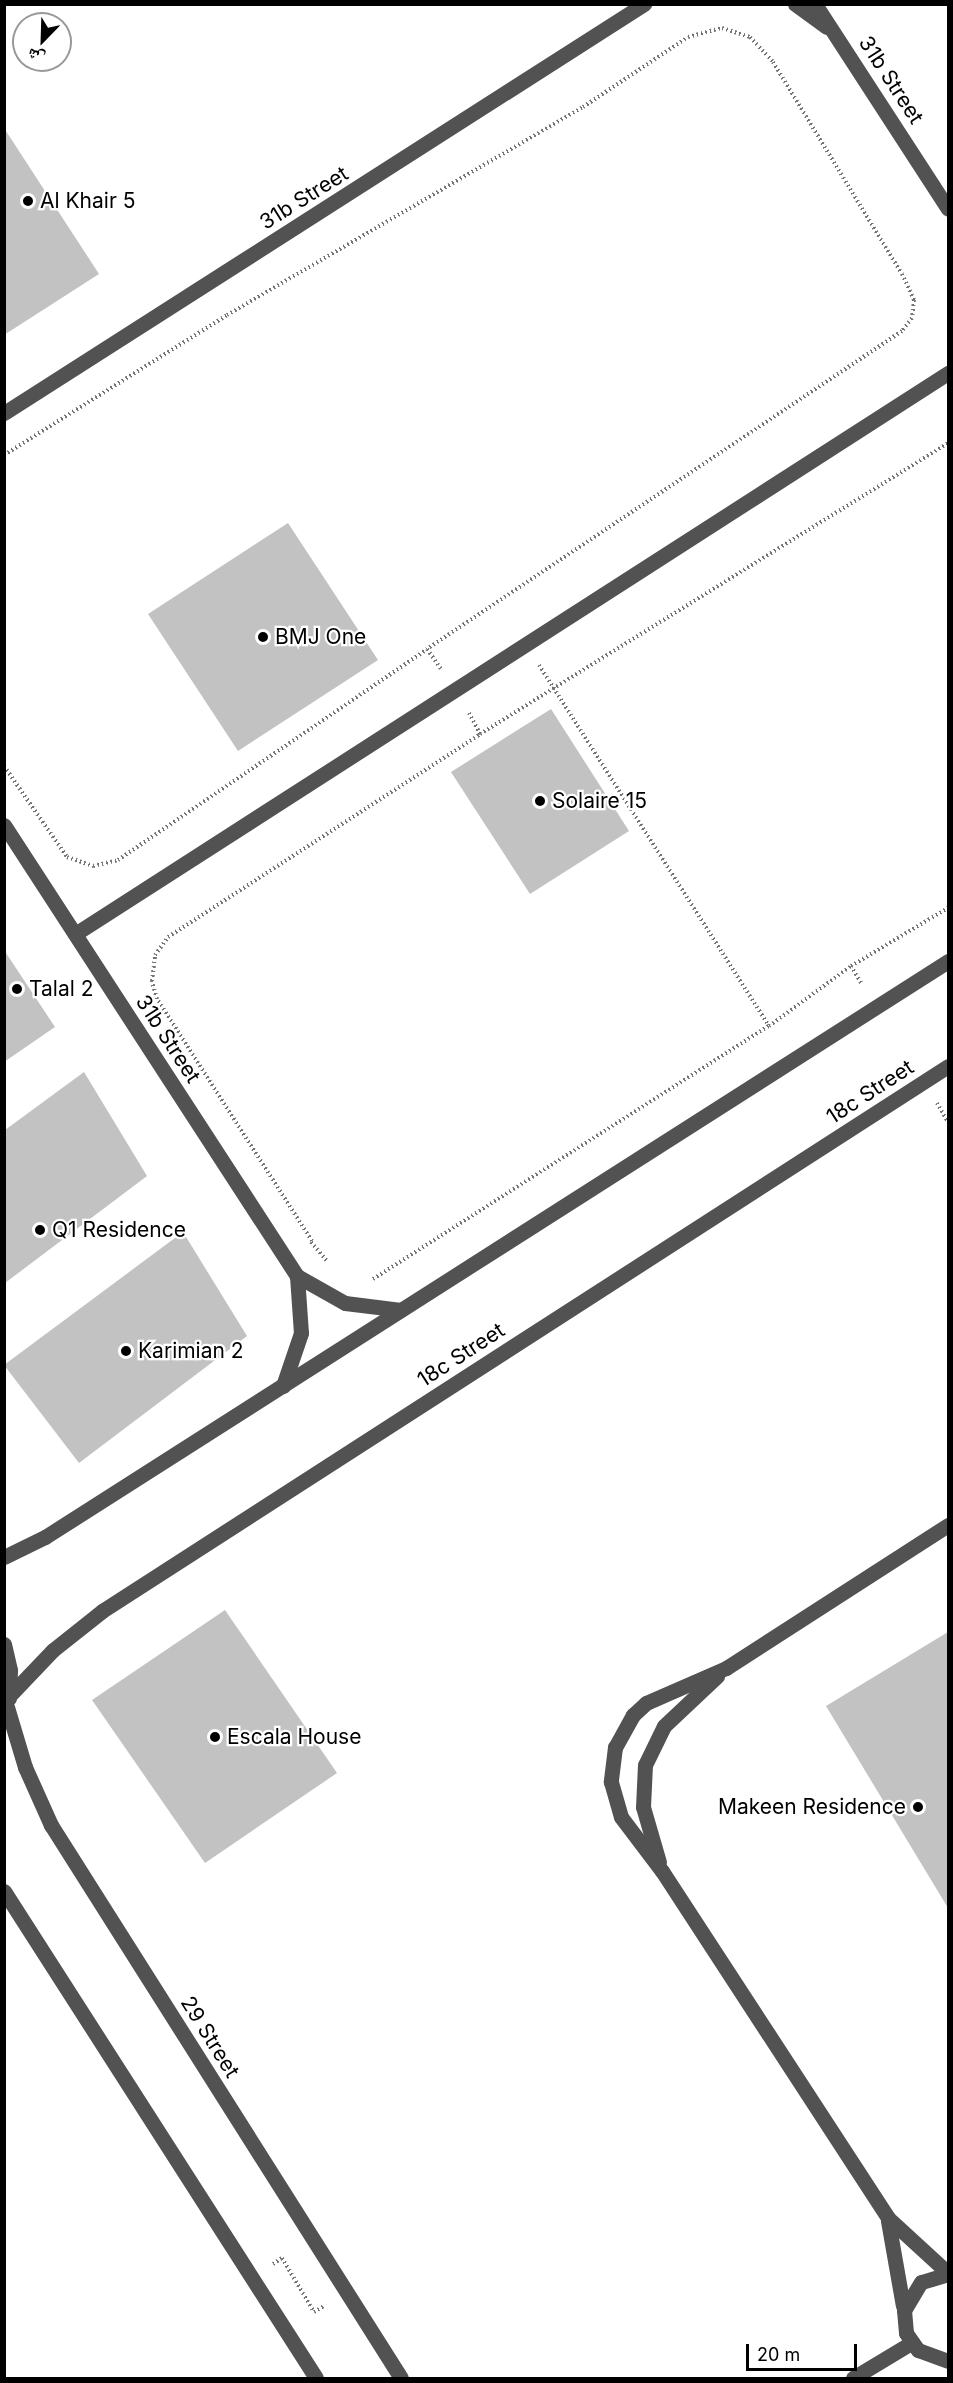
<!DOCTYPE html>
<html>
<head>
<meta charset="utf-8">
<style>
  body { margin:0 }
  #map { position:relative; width:953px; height:2383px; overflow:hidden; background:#fff; font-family:Inter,"Noto Naskh Arabic",sans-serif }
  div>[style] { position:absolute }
  .building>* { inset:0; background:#c2c2c2 }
  .path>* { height:4px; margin-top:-2px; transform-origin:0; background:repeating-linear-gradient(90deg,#747474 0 1.5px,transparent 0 4.5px) }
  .minor>* { height:15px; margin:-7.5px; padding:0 7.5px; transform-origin:7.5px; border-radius:7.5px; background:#525252 }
  .dots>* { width:16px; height:16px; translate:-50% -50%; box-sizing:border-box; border:3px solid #fff; border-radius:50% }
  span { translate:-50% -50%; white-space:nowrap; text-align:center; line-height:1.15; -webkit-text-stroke:4.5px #fff; paint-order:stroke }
  .street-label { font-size:21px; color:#000 }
  .poi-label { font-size:21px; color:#000 }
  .left { translate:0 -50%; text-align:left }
  .right { translate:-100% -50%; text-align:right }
  .frame { position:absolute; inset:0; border:6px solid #000; pointer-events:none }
  .north { position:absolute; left:12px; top:12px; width:60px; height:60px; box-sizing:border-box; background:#fff; border:2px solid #999; border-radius:50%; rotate:203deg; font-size:16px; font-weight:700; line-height:24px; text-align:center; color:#000 }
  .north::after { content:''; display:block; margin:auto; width:21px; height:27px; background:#000; clip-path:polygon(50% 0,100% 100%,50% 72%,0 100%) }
  .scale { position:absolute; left:746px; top:2344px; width:111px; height:27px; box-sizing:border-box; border:3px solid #000; border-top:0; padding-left:8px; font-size:18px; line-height:21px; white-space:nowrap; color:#000; -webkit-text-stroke:4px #fff; paint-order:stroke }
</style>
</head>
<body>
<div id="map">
  <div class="building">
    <i style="clip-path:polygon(4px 128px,99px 274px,4px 335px)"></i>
    <i style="clip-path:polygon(288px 523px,378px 660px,238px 751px,148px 614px)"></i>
    <i style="clip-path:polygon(551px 709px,629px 831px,530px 894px,451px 772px)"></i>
    <i style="clip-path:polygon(4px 950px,55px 1027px,4px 1062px)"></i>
    <i style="clip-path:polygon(84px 1072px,147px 1176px,5px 1283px,5px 1130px)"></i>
    <i style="clip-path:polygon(183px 1232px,247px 1336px,79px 1463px,4px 1365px)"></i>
    <i style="clip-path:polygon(225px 1610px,337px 1773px,205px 1863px,92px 1700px)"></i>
    <i style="clip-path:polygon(948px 1632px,948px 1908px,826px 1706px)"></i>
  </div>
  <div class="path">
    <i style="left:4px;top:455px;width:263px;rotate:-32.1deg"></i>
    <i style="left:227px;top:315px;width:412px;rotate:-30.3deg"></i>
    <i style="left:583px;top:107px;width:126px;rotate:-33.7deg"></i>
    <i style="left:688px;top:37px;width:35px;rotate:-15deg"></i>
    <i style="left:722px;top:28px;width:29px;rotate:18deg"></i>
    <i style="left:750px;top:37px;width:34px;rotate:47deg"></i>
    <i style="left:773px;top:62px;width:248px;rotate:58.7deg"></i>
    <i style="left:902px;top:274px;width:29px;rotate:65deg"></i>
    <i style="left:914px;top:300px;width:18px;rotate:96deg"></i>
    <i style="left:912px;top:318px;width:16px;rotate:128deg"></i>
    <i style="left:902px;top:331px;width:572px;rotate:146.2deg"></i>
    <i style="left:427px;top:649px;width:24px;rotate:55deg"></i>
    <i style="left:539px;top:665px;width:428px;rotate:57.5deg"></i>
    <i style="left:769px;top:1026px;width:102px;rotate:-36.2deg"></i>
    <i style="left:851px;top:966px;width:21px;rotate:59deg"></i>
    <i style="left:469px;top:713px;width:24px;rotate:62deg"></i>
    <i style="left:480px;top:734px;width:551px;rotate:-31.87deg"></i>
    <i style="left:4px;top:766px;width:111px;rotate:55.3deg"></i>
    <i style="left:67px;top:857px;width:28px;rotate:19deg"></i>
    <i style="left:93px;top:866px;width:26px;rotate:-13deg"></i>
    <i style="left:118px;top:860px;width:374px;rotate:-34.3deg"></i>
    <i style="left:851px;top:966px;width:113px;rotate:-30.9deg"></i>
    <i style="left:937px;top:1103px;width:22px;rotate:60deg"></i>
    <i style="left:312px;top:1241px;width:287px;rotate:-122.6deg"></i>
    <i style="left:157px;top:999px;width:19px;rotate:-106deg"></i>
    <i style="left:152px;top:981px;width:26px;rotate:-83deg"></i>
    <i style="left:155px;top:955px;width:22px;rotate:-54deg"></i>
    <i style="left:168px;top:937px;width:372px;rotate:-33deg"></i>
    <i style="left:311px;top:1242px;width:25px;rotate:50deg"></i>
    <i style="left:373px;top:1279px;width:470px;rotate:-32.6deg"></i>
    <i style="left:273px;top:2264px;width:11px;rotate:-34deg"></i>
    <i style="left:282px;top:2258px;width:63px;rotate:59.3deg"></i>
    <i style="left:314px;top:2312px;width:12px;rotate:-31deg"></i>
  </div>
  <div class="minor">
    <i style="left:795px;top:4px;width:39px;rotate:36deg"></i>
    <i style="left:815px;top:4px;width:244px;rotate:57deg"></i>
    <i style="left:4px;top:413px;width:760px;rotate:-32.58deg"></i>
    <i style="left:4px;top:825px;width:538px;rotate:56.99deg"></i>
    <i style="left:297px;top:1276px;width:57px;rotate:86deg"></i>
    <i style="left:301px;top:1333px;width:56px;rotate:108.8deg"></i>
    <i style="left:75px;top:934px;width:1038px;rotate:-32.73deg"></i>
    <i style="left:297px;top:1276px;width:55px;rotate:29.4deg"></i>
    <i style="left:345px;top:1303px;width:56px;rotate:7.1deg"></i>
    <i style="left:948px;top:1525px;width:264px;rotate:147.2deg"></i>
    <i style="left:726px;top:1668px;width:87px;rotate:156.4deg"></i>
    <i style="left:646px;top:1703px;width:18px;rotate:137deg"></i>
    <i style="left:633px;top:1715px;width:37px;rotate:119deg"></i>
    <i style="left:615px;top:1747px;width:35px;rotate:97deg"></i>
    <i style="left:611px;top:1782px;width:36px;rotate:74deg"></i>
    <i style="left:621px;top:1817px;width:68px;rotate:52.8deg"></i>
    <i style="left:662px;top:1871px;width:414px;rotate:56.9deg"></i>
    <i style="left:888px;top:2218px;width:81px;rotate:42.5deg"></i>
    <i style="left:4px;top:1557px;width:46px;rotate:-26deg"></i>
    <i style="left:45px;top:1537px;width:1071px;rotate:-32.53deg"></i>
    <i style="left:4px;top:1644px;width:27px;rotate:77deg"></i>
    <i style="left:10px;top:1670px;width:28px;rotate:92deg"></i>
    <i style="left:10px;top:1695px;width:62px;rotate:-46.3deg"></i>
    <i style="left:53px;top:1650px;width:63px;rotate:-38.5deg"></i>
    <i style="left:102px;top:1611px;width:1006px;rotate:-32.79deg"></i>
    <i style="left:7px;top:1707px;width:63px;rotate:73.3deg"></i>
    <i style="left:25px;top:1767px;width:64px;rotate:65.9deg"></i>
    <i style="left:51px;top:1825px;width:654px;rotate:57.67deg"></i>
    <i style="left:659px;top:1862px;width:57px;rotate:-106.2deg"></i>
    <i style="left:643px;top:1807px;width:42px;rotate:-87.3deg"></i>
    <i style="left:645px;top:1765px;width:43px;rotate:-64deg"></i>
    <i style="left:664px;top:1726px;width:73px;rotate:-43.3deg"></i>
    <i style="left:4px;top:1891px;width:578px;rotate:57.35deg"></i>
    <i style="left:888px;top:2221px;width:86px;rotate:80deg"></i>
    <i style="left:948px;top:2274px;width:28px;rotate:163deg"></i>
    <i style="left:921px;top:2282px;width:33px;rotate:121deg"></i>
    <i style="left:904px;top:2310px;width:23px;rotate:85deg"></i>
    <i style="left:906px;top:2333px;width:21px;rotate:55deg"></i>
    <i style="left:918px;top:2350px;width:32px;rotate:20deg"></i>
    <i style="left:853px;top:2378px;width:68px;rotate:-31.1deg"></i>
  </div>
  <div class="dots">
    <i style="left:28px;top:201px;background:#000"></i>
    <i style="left:263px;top:637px;background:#000"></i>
    <i style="left:540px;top:801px;background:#000"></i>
    <i style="left:17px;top:989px;background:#000"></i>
    <i style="left:40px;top:1230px;background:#000"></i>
    <i style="left:126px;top:1351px;background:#000"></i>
    <i style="left:215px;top:1737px;background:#000"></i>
    <i style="left:918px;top:1807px;background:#000"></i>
  </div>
  <div class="street-label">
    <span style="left:891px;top:80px;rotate:57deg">31b Street</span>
    <span style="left:304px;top:198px;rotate:-32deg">31b Street</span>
    <span style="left:168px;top:1039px;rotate:57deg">31b Street</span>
    <span style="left:870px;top:1092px;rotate:-33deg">18c Street</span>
    <span style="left:461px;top:1355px;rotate:-33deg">18c Street</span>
    <span style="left:210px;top:2037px;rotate:58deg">29 Street</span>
  </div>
  <div class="poi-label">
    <span class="left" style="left:40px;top:201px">Al Khair 5</span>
    <span class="left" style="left:275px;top:637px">BMJ One</span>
    <span class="left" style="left:552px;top:801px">Solaire 15</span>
    <span class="left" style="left:29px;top:989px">Talal 2</span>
    <span class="left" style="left:52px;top:1230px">Q1 Residence</span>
    <span class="left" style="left:138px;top:1351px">Karimian 2</span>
    <span class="left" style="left:227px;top:1737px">Escala House</span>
    <span class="right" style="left:906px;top:1807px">Makeen Residence</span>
  </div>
  <div class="frame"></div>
  <div class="north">ش</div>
  <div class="scale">20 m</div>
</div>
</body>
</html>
